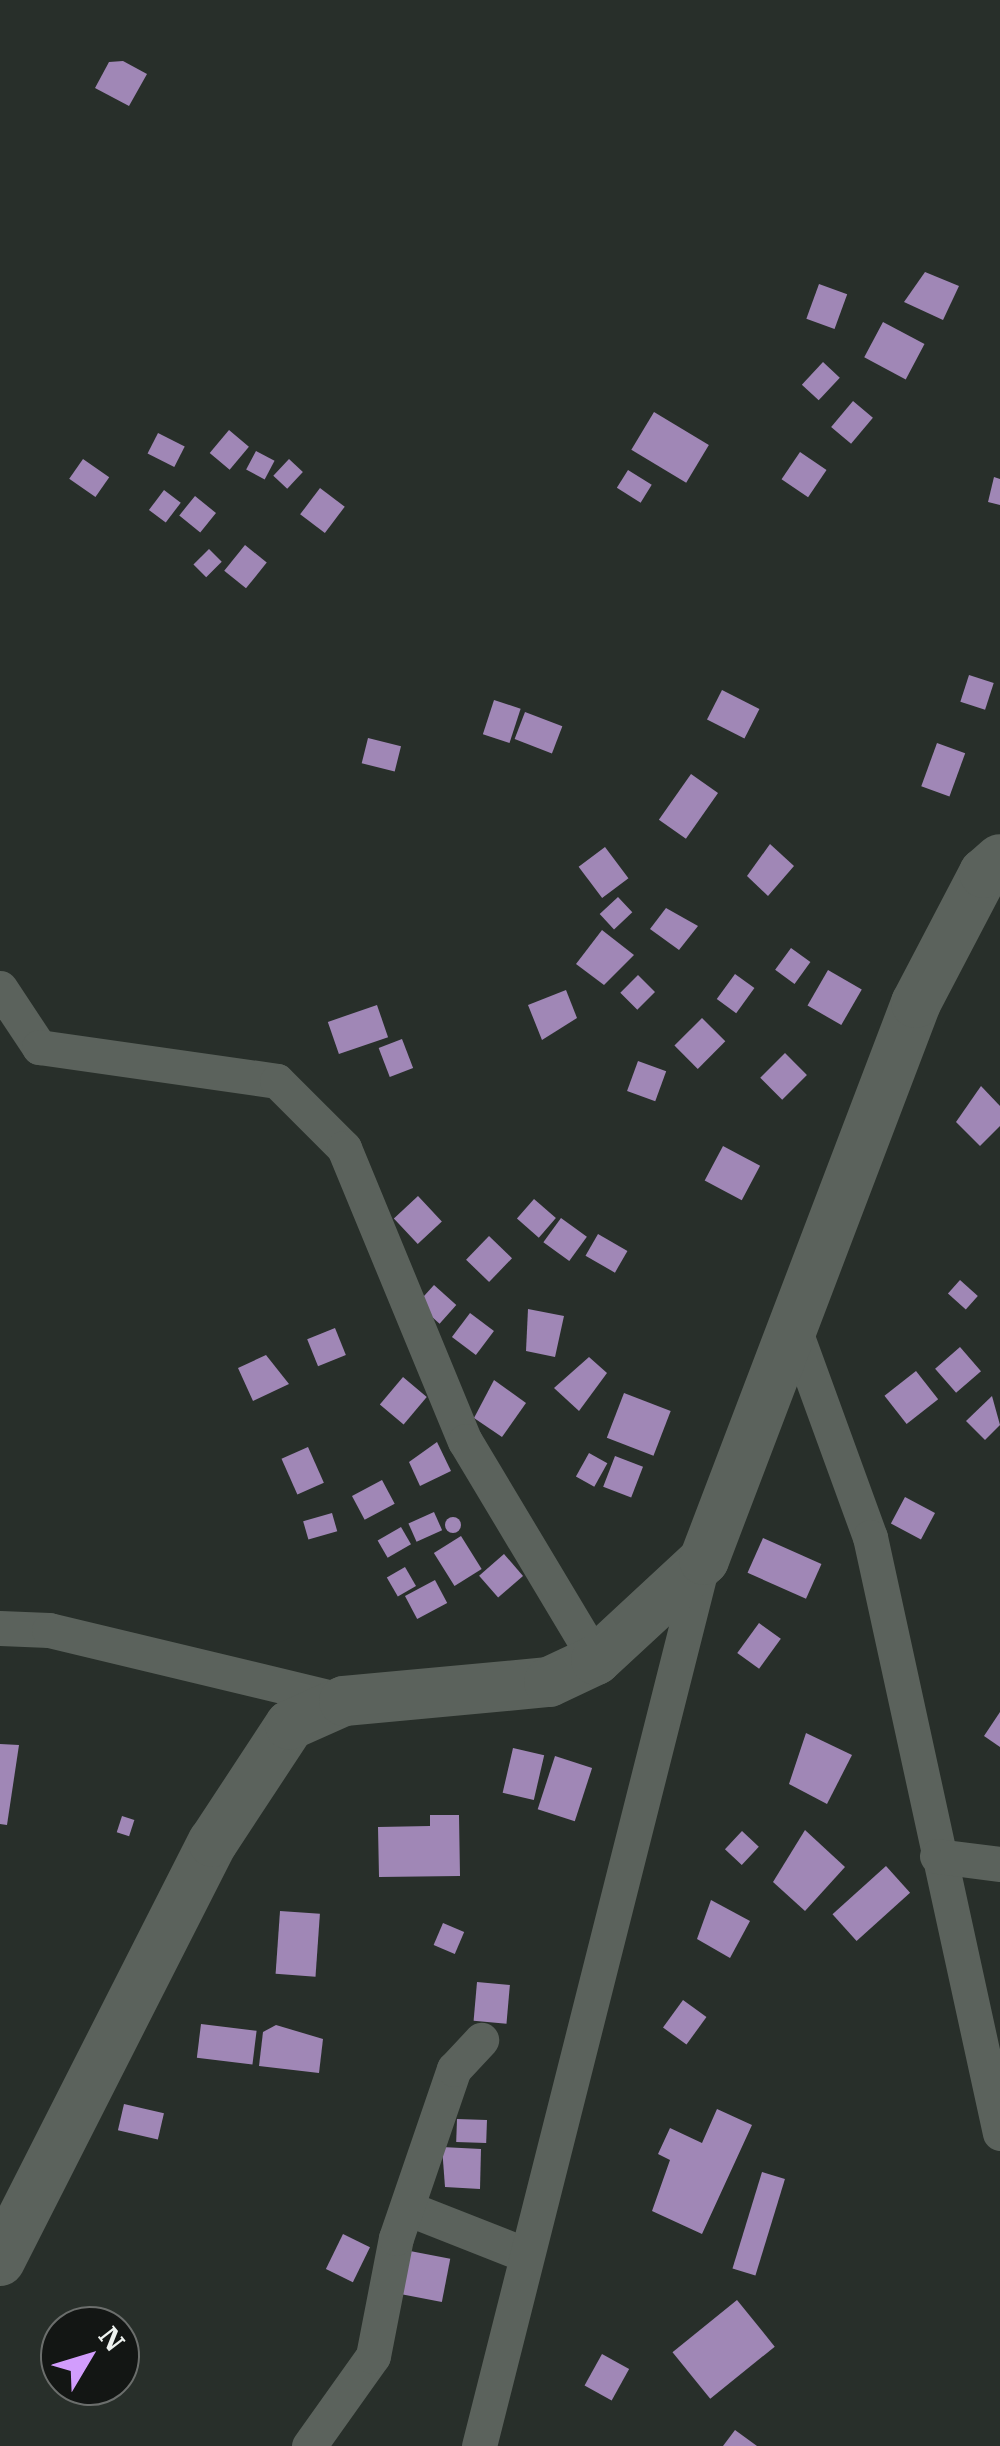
<!DOCTYPE html>
<html>
<head>
<meta charset="utf-8">
<style>
	body { margin:0 }
	#map { position:relative; width:1000px; height:2446px; overflow:hidden; background:#282f2a; font-family:"IBM Plex Serif",serif }
	div>[style] { position:absolute }
	.building>* { inset:0; background:#a087b6; transform-origin:0 0 }
	.round { border-radius:50% }
	.street>* { height:35px; margin:-17.5px; padding:0 17.5px; transform-origin:17.5px; border-radius:17.5px; background:#5b625c }
	.secondary>* { height:50px; margin:-25px; padding:0 25px; transform-origin:25px; border-radius:25px; background:#5b625c }
	span { translate:-50% -50%; white-space:nowrap; text-align:center; line-height:1.15; -webkit-text-stroke:10px #131614; paint-order:stroke }
	.north { position:absolute; left:40px; top:2306px; width:100px; height:100px; box-sizing:border-box; background:#131614; border:2px solid #6b6e6c; border-radius:50%; rotate:52deg; font-size:28px; font-weight:700; line-height:40px; text-align:center; color:#eef2ef }
	.north::after { content:''; display:block; margin:auto; width:35px; height:45px; background:#d29dfd; clip-path:polygon(50% 0,100% 100%,50% 72%,0 100%) }
</style>
</head>
<body>
<div id="map">
	<div class="building">
		<i style="clip-path:polygon(123px 61px,147px 74px,129px 106px,95px 88px,109px 62px)"></i>
		<i style="clip-path:polygon(925px 272px,959px 286px,943px 320px,904px 302px)"></i>
		<i style="left:819px;top:284px;width:30px;height:37px;rotate:20deg"></i>
		<i style="left:883px;top:322px;width:47px;height:40px;rotate:28deg"></i>
		<i style="left:823px;top:362px;width:23px;height:31px;rotate:43deg"></i>
		<i style="left:853px;top:401px;width:26px;height:34px;rotate:40deg"></i>
		<i style="left:654px;top:412px;width:64px;height:44px;rotate:31deg"></i>
		<i style="left:229px;top:430px;width:26px;height:30px;rotate:40deg"></i>
		<i style="left:158px;top:433px;width:30px;height:23px;rotate:27deg"></i>
		<i style="left:256px;top:451px;width:21px;height:21px;rotate:28deg"></i>
		<i style="left:800px;top:452px;width:32px;height:33px;rotate:34deg"></i>
		<i style="left:83px;top:459px;width:32px;height:24px;rotate:35deg"></i>
		<i style="left:289px;top:459px;width:19px;height:23px;rotate:43deg"></i>
		<i style="left:628px;top:470px;width:28px;height:21px;rotate:32deg"></i>
		<i style="clip-path:polygon(994px 477px,1000px 479px,1000px 505px,988px 502px)"></i>
		<i style="left:320px;top:488px;width:31px;height:33px;rotate:37deg"></i>
		<i style="left:164px;top:490px;width:21px;height:25px;rotate:37deg"></i>
		<i style="left:195px;top:496px;width:27px;height:25px;rotate:39deg"></i>
		<i style="left:245px;top:545px;width:28px;height:33px;rotate:39deg"></i>
		<i style="left:209px;top:549px;width:18px;height:22px;rotate:45deg"></i>
		<i style="left:969px;top:675px;width:26px;height:28px;rotate:18deg"></i>
		<i style="left:722px;top:690px;width:42px;height:33px;rotate:27deg"></i>
		<i style="left:494px;top:700px;width:28px;height:36px;rotate:18deg"></i>
		<i style="left:525px;top:712px;width:40px;height:29px;rotate:21deg"></i>
		<i style="left:368px;top:738px;width:34px;height:26px;rotate:14deg"></i>
		<i style="left:937px;top:743px;width:30px;height:46px;rotate:20deg"></i>
		<i style="left:691px;top:774px;width:33px;height:56px;rotate:35deg"></i>
		<i style="clip-path:polygon(770px 844px,794px 866px,768px 896px,747px 876px)"></i>
		<i style="left:605px;top:847px;width:39px;height:33px;rotate:53deg"></i>
		<i style="left:618px;top:897px;width:21px;height:25px;rotate:47deg"></i>
		<i style="clip-path:polygon(666px 908px,698px 926px,679px 950px,650px 929px)"></i>
		<i style="clip-path:polygon(602px 930px,634px 955px,604px 985px,576px 964px)"></i>
		<i style="left:791px;top:948px;width:24px;height:27px;rotate:36deg"></i>
		<i style="left:828px;top:970px;width:39px;height:41px;rotate:30deg"></i>
		<i style="left:735px;top:974px;width:24px;height:31px;rotate:36deg"></i>
		<i style="left:638px;top:975px;width:24px;height:25px;rotate:45deg"></i>
		<i style="clip-path:polygon(566px 990px,577px 1018px,542px 1040px,528px 1005px)"></i>
		<i style="left:377px;top:1005px;width:34px;height:52px;rotate:71deg"></i>
		<i style="left:702px;top:1018px;width:33px;height:39px;rotate:45deg"></i>
		<i style="left:402px;top:1039px;width:31px;height:25px;rotate:69deg"></i>
		<i style="left:785px;top:1053px;width:31px;height:35px;rotate:45deg"></i>
		<i style="left:638px;top:1061px;width:30px;height:32px;rotate:20deg"></i>
		<i style="clip-path:polygon(981px 1086px,1000px 1106px,1000px 1126px,980px 1146px,956px 1122px)"></i>
		<i style="left:723px;top:1146px;width:42px;height:39px;rotate:28deg"></i>
		<i style="left:418px;top:1196px;width:35px;height:33px;rotate:47deg"></i>
		<i style="left:534px;top:1199px;width:29px;height:26px;rotate:41deg"></i>
		<i style="left:561px;top:1218px;width:32px;height:30px;rotate:36deg"></i>
		<i style="left:598px;top:1234px;width:34px;height:25px;rotate:30deg"></i>
		<i style="left:489px;top:1236px;width:32px;height:33px;rotate:44deg"></i>
		<i style="left:960px;top:1280px;width:24px;height:18px;rotate:42deg"></i>
		<i style="left:434px;top:1285px;width:30px;height:25px;rotate:42deg"></i>
		<i style="clip-path:polygon(528px 1309px,564px 1316px,555px 1357px,526px 1351px)"></i>
		<i style="left:470px;top:1313px;width:30px;height:30px;rotate:37deg"></i>
		<i style="left:335px;top:1328px;width:29px;height:30px;rotate:68deg"></i>
		<i style="left:960px;top:1347px;width:32px;height:33px;rotate:49deg"></i>
		<i style="clip-path:polygon(266px 1355px,289px 1384px,253px 1401px,238px 1368px)"></i>
		<i style="clip-path:polygon(589px 1357px,607px 1373px,579px 1411px,554px 1388px)"></i>
		<i style="left:916px;top:1371px;width:36px;height:40px;rotate:52deg"></i>
		<i style="left:403px;top:1377px;width:31px;height:36px;rotate:40deg"></i>
		<i style="clip-path:polygon(494px 1380px,526px 1403px,502px 1437px,474px 1418px)"></i>
		<i style="left:624px;top:1393px;width:50px;height:48px;rotate:21deg"></i>
		<i style="clip-path:polygon(992px 1396px,1000px 1425px,985px 1440px,966px 1421px)"></i>
		<i style="clip-path:polygon(437px 1442px,451px 1471px,420px 1486px,409px 1462px)"></i>
		<i style="left:308px;top:1447px;width:39px;height:29px;rotate:66deg"></i>
		<i style="left:589px;top:1453px;width:21px;height:27px;rotate:29deg"></i>
		<i style="left:615px;top:1456px;width:30px;height:33px;rotate:21deg"></i>
		<i style="left:382px;top:1480px;width:27px;height:34px;rotate:62deg"></i>
		<i style="left:905px;top:1497px;width:34px;height:30px;rotate:28deg"></i>
		<i style="left:434px;top:1512px;width:20px;height:28px;rotate:66deg"></i>
		<i style="left:332px;top:1513px;width:19px;height:30px;rotate:74deg"></i>
		<i class="round" style="left:445px;top:1517px;width:16px;height:16px"></i>
		<i style="left:401px;top:1527px;width:20px;height:27px;rotate:60deg"></i>
		<i style="left:461px;top:1536px;width:39px;height:32px;rotate:58deg"></i>
		<i style="left:763px;top:1538px;width:64px;height:38px;rotate:24deg"></i>
		<i style="left:504px;top:1554px;width:29px;height:33px;rotate:49deg"></i>
		<i style="left:405px;top:1567px;width:22px;height:21px;rotate:60deg"></i>
		<i style="left:435px;top:1580px;width:26px;height:34px;rotate:62deg"></i>
		<i style="left:759px;top:1623px;width:27px;height:37px;rotate:36deg"></i>
		<i style="clip-path:polygon(1000px 1712px,1000px 1747px,984px 1736px)"></i>
		<i style="clip-path:polygon(806px 1733px,852px 1755px,827px 1804px,789px 1784px)"></i>
		<i style="clip-path:polygon(0 1744px,19px 1745px,7px 1825px,0 1824px)"></i>
		<i style="left:513px;top:1748px;width:32px;height:46px;rotate:13deg"></i>
		<i style="left:555px;top:1756px;width:39px;height:56px;rotate:18deg"></i>
		<i style="clip-path:polygon(430px 1815px,459px 1815px,460px 1876px,379px 1877px,378px 1827px,430px 1826px)"></i>
		<i style="left:122px;top:1816px;width:13px;height:17px;rotate:18deg"></i>
		<i style="clip-path:polygon(805px 1830px,845px 1867px,805px 1911px,773px 1882px)"></i>
		<i style="left:742px;top:1831px;width:23px;height:25px;rotate:43deg"></i>
		<i style="left:886px;top:1866px;width:36px;height:72px;rotate:48deg"></i>
		<i style="clip-path:polygon(711px 1900px,750px 1921px,730px 1958px,697px 1939px)"></i>
		<i style="left:280px;top:1911px;width:40px;height:63px;rotate:4deg"></i>
		<i style="left:443px;top:1923px;width:23px;height:24px;rotate:23deg"></i>
		<i style="left:477px;top:1982px;width:33px;height:39px;rotate:5deg"></i>
		<i style="left:683px;top:2000px;width:29px;height:34px;rotate:36deg"></i>
		<i style="left:201px;top:2024px;width:56px;height:34px;rotate:7deg"></i>
		<i style="clip-path:polygon(276px 2025px,323px 2039px,319px 2073px,259px 2066px,263px 2032px)"></i>
		<i style="left:124px;top:2104px;width:41px;height:27px;rotate:13deg"></i>
		<i style="clip-path:polygon(717px 2109px,752px 2125px,702px 2234px,652px 2211px,670px 2160px,658px 2154px,670px 2128px,702px 2143px)"></i>
		<i style="left:457px;top:2119px;width:30px;height:23px;rotate:2deg"></i>
		<i style="clip-path:polygon(442px 2147px,481px 2149px,480px 2189px,445px 2187px)"></i>
		<i style="left:762px;top:2172px;width:24px;height:101px;rotate:17deg"></i>
		<i style="left:343px;top:2234px;width:30px;height:39px;rotate:26deg"></i>
		<i style="left:410px;top:2251px;width:41px;height:44px;rotate:11deg"></i>
		<i style="left:737px;top:2300px;width:60px;height:83px;rotate:51deg"></i>
		<i style="left:602px;top:2354px;width:31px;height:36px;rotate:29deg"></i>
		<i style="clip-path:polygon(735px 2430px,757px 2446px,723px 2446px)"></i>
	</div>
	<div class="street">
		<i style="left:0;top:988px;width:71px;rotate:56.5deg"></i>
		<i style="left:39px;top:1047px;width:240px;rotate:8.1deg"></i>
		<i style="left:277px;top:1081px;width:95px;rotate:45deg"></i>
		<i style="left:344px;top:1148px;width:317px;rotate:67.6deg"></i>
		<i style="left:465px;top:1441px;width:255px;rotate:59.1deg"></i>
		<i style="left:792px;top:1323px;width:228px;rotate:70deg"></i>
		<i style="left:870px;top:1537px;width:610px;rotate:77.7deg"></i>
		<i style="left:0;top:1628px;width:49px;rotate:2.3deg"></i>
		<i style="left:49px;top:1630px;width:303px;rotate:13.5deg"></i>
		<i style="left:937px;top:1856px;width:64px;rotate:7.2deg"></i>
		<i style="left:412px;top:2210px;width:123px;rotate:21.5deg"></i>
		<i style="left:309px;top:2446px;width:110px;rotate:-54.6deg"></i>
		<i style="left:373px;top:2356px;width:120px;rotate:-79deg"></i>
		<i style="left:396px;top:2238px;width:179px;rotate:-71.1deg"></i>
		<i style="left:454px;top:2069px;width:40px;rotate:-47deg"></i>
		<i style="left:479px;top:2446px;width:913px;rotate:-75.8deg"></i>
	</div>
	<div class="secondary">
		<i style="left:0;top:2261px;width:470px;rotate:-63.1deg"></i>
		<i style="left:213px;top:1842px;width:140px;rotate:-56.7deg"></i>
		<i style="left:290px;top:1725px;width:59px;rotate:-24deg"></i>
		<i style="left:344px;top:1701px;width:206px;rotate:-5.3deg"></i>
		<i style="left:549px;top:1682px;width:52px;rotate:-25.1deg"></i>
		<i style="left:596px;top:1660px;width:147px;rotate:-42.8deg"></i>
		<i style="left:704px;top:1560px;width:596px;rotate:-69.16deg"></i>
		<i style="left:916px;top:1003px;width:147px;rotate:-62.4deg"></i>
		<i style="left:984px;top:873px;width:21px;rotate:-41deg"></i>
	</div>
	<div class="north">N</div>
</div>
</body>
</html>
